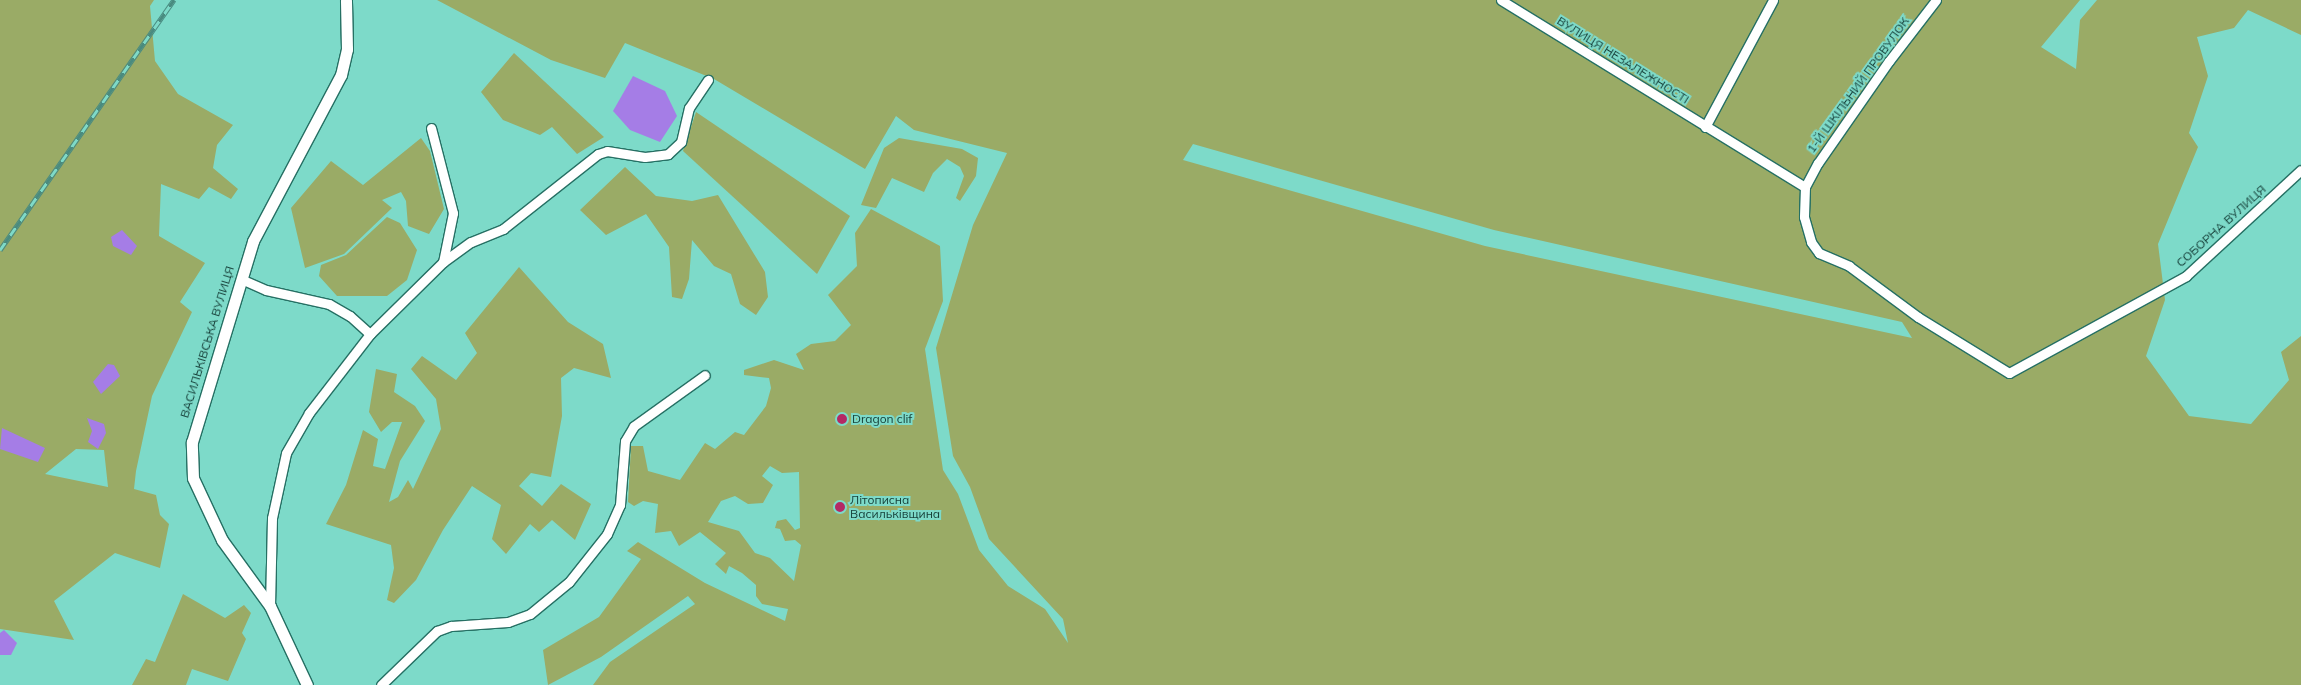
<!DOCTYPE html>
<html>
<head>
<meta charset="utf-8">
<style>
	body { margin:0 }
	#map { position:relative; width:2301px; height:685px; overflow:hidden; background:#7ddac9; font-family:Mulish,sans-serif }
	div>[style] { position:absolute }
	.green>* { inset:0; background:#9aab66 }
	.water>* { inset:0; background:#a57de6 }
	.roads { filter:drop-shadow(1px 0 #267064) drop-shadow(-1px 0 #267064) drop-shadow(0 1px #267064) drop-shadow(0 -1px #267064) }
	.minor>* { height:9px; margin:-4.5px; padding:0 4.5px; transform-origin:4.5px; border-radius:4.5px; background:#fff }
	.tertiary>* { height:11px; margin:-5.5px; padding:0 5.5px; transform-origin:5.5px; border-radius:5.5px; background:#fff }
	.rail>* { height:5px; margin-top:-2.5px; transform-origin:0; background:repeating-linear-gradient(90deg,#7ddac9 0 9px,#498b80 0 18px); box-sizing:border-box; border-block:1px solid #498b80 }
	.dots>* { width:14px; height:14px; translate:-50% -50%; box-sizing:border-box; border:2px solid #7ddac9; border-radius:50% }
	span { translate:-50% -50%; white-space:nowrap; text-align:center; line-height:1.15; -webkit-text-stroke:4px #7ddac9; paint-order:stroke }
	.street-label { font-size:12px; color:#143c36 }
	.poi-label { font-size:12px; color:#143c36 }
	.left { translate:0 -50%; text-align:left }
</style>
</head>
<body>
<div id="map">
	<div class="green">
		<i style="clip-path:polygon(evenodd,0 0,154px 0,150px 6px,155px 61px,178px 94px,233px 125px,217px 145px,213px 168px,238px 189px,231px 199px,209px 187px,199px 199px,161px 184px,159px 236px,205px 263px,180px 302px,192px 312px,152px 396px,136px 471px,134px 489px,156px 495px,160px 515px,169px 524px,160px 568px,115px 553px,54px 601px,74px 640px,0 629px,0 0,76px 449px,104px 450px,108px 487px,45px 474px,76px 449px)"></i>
		<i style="clip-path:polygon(evenodd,437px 0,2080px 0,2041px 47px,2076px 69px,2080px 20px,2097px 0,2301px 0,2301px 35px,2248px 10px,2234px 28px,2197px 37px,2208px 76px,2189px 133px,2198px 147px,2158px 244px,2165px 300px,2146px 356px,2189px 416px,2251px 424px,2289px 380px,2281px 352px,2301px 336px,2301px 685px,593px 685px,610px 662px,695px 604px,688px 596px,601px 657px,548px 685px,543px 650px,599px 617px,641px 559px,627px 551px,638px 542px,705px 583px,785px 621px,788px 609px,762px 604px,756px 596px,756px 585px,742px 573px,729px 566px,726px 574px,715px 564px,726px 553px,700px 532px,679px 546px,671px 531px,655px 533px,658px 504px,643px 501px,634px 506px,628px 502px,631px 446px,643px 446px,648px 471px,680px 480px,705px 443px,715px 449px,735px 432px,744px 435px,766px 406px,771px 388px,769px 378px,744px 375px,744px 370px,774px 360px,804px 370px,796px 354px,811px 344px,835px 341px,851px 325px,828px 295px,857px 266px,855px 233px,871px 209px,940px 246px,943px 301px,925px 349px,943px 470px,958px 494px,979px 550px,1008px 586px,1045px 609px,1068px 643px,1063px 619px,989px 539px,970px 487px,953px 456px,936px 348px,973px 225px,1007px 153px,914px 130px,896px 116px,865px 169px,714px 79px,625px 43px,605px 78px,551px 60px,437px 0,1193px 144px,1494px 230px,1902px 322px,1912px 338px,1485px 246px,1183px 160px,1193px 144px,437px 0,770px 466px,782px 473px,799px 472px,800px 528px,795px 530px,786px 519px,777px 521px,775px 528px,780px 529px,785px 541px,795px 540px,801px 545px,794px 581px,770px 558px,755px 553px,739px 531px,708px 522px,721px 501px,735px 496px,748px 504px,763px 503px,773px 485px,762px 476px,770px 466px)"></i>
		<i style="clip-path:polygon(514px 53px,604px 137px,577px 154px,552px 127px,540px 135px,503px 120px,481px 92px)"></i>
		<i style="clip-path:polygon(696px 112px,850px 216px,817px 274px,683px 151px)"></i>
		<i style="clip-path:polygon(421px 138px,430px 151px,444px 209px,429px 234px,408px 226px,406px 201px,401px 192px,382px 200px,392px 208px,344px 254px,305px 268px,291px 208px,331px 161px,363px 185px)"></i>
		<i style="clip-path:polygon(899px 138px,962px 149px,978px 158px,976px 176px,960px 201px,956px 198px,964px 176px,960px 167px,947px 159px,933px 173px,924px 192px,892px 178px,876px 208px,861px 205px,884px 148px)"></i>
		<i style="clip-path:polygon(625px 167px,656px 196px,692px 201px,718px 195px,765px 272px,768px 297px,756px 315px,740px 304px,731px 274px,714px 266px,692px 240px,689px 279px,682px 299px,672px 297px,669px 247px,646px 214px,606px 235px,580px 210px)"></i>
		<i style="clip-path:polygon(387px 217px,400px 223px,417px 250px,407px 280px,387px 296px,337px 296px,319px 276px,321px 265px,346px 255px)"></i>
		<i style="clip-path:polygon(519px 267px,568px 322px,603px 344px,611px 378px,574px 368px,561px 378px,562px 416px,551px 477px,531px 473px,519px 486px,542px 506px,561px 484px,591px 504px,575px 540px,552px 520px,539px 532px,530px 524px,506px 554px,492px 539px,501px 505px,472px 486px,443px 530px,416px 580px,394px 603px,387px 600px,394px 568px,391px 545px,326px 524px,346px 485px,363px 430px,378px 439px,373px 466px,385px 469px,402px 422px,392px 422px,381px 432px,369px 412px,376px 369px,397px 374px,394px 392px,415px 406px,425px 421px,400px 461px,389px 502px,398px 497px,408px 480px,413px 489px,441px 429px,436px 399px,411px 369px,422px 356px,456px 380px,477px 353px,465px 333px)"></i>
		<i style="clip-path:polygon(183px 594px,225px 618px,244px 605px,251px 613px,242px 633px,246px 639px,228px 681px,192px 669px,186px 685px,132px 685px,146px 659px,155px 662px)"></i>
	</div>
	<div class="water">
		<i style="clip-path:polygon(633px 76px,665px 91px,677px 116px,660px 142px,630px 130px,613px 111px)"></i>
		<i style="clip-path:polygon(122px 230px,137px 246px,131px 255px,113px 246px,111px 237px)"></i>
		<i style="clip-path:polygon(108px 364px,114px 365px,120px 376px,101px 394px,93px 382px)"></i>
		<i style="clip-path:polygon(87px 418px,104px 424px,106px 433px,98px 449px,88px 442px,92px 431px)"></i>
		<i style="clip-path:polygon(2px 428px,45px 448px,38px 462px,0 449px)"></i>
		<i style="clip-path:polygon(4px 630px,17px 643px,11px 655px,0 655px,0 633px)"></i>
	</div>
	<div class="roads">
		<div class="minor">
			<i style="left:1501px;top:0;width:357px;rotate:31.6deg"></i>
			<i style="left:1805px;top:187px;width:30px;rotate:92deg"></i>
			<i style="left:1804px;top:217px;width:26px;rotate:74deg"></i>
			<i style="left:1811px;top:242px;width:14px;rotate:54deg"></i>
			<i style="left:1819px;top:253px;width:33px;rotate:23deg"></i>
			<i style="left:1849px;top:266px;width:86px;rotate:36.5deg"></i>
			<i style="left:1918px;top:317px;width:107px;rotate:31.6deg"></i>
			<i style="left:2009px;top:373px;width:202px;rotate:-28.7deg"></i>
			<i style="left:2186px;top:276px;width:156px;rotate:-42.7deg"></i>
			<i style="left:1705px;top:127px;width:144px;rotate:-61.8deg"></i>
			<i style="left:431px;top:128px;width:88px;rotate:75.5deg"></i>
			<i style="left:453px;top:213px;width:50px;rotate:101.5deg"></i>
			<i style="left:1805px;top:187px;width:27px;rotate:-62deg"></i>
			<i style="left:1818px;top:163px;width:124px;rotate:-55.2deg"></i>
			<i style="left:1889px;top:61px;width:77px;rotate:-52.4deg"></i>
			<i style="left:241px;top:279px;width:27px;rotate:24deg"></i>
			<i style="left:266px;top:290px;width:65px;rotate:12.5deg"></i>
			<i style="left:329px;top:304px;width:24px;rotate:30deg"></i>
			<i style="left:350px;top:316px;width:27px;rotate:42deg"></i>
			<i style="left:270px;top:606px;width:88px;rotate:-88.7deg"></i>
			<i style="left:272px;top:518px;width:66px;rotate:-77.8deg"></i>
			<i style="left:286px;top:453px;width:46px;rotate:-60.1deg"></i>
			<i style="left:309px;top:413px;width:100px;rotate:-52.3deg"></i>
			<i style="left:370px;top:334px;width:103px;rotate:-44.6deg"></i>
			<i style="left:443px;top:262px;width:34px;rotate:-36deg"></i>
			<i style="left:471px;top:242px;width:35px;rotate:-22deg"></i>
			<i style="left:503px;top:229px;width:121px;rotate:-38.3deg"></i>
			<i style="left:598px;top:154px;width:9px;rotate:-18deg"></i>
			<i style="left:607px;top:151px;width:38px;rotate:9deg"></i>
			<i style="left:645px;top:157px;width:23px;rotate:-7deg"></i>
			<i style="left:668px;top:154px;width:18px;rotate:-43deg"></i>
			<i style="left:681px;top:142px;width:35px;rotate:-77deg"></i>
			<i style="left:689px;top:108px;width:34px;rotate:-56deg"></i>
			<i style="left:381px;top:685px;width:78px;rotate:-44deg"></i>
			<i style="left:437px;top:631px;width:15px;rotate:-20deg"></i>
			<i style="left:451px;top:626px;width:57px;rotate:-4deg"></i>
			<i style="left:508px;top:622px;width:23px;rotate:-20deg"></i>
			<i style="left:530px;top:614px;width:50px;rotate:-39.4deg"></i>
			<i style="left:569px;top:582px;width:61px;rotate:-51.6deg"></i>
			<i style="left:607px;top:534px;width:32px;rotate:-66deg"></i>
			<i style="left:620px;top:505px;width:64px;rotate:-85.5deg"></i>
			<i style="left:625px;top:441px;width:17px;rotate:-59deg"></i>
			<i style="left:634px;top:426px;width:87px;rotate:-35.7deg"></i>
		</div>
		<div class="tertiary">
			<i style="left:307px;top:685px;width:87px;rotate:-115.1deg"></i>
			<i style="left:270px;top:606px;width:82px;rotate:-126deg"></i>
			<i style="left:222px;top:540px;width:68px;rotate:-115.1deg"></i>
			<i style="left:193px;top:478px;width:36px;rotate:-92deg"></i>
			<i style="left:192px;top:442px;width:210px;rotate:-73.1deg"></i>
			<i style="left:253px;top:241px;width:188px;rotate:-62.1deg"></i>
			<i style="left:341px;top:75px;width:27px;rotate:-77deg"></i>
			<i style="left:347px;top:49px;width:49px;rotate:-91.2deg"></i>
		</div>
	</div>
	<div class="rail">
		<i style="left:0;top:250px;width:305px;rotate:-55.2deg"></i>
	</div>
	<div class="dots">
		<i style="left:842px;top:419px;background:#b42964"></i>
		<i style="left:840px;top:507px;background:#b42964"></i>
	</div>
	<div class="street-label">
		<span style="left:1623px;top:60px;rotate:32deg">ВУЛИЦЯ НЕЗАЛЕЖНОСТІ</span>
		<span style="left:1858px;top:85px;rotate:-54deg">1-Й ШКІЛЬНИЙ ПРОВУЛОК</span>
		<span style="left:2221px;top:226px;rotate:-42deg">СОБОРНА ВУЛИЦЯ</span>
		<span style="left:207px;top:342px;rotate:-73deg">ВАСИЛЬКІВСЬКА ВУЛИЦЯ</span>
	</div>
	<div class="poi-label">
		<span class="left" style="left:852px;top:419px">Dragon clif</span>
		<span class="left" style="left:850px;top:507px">Літописна<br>Васильківщина</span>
	</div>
</div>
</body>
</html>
